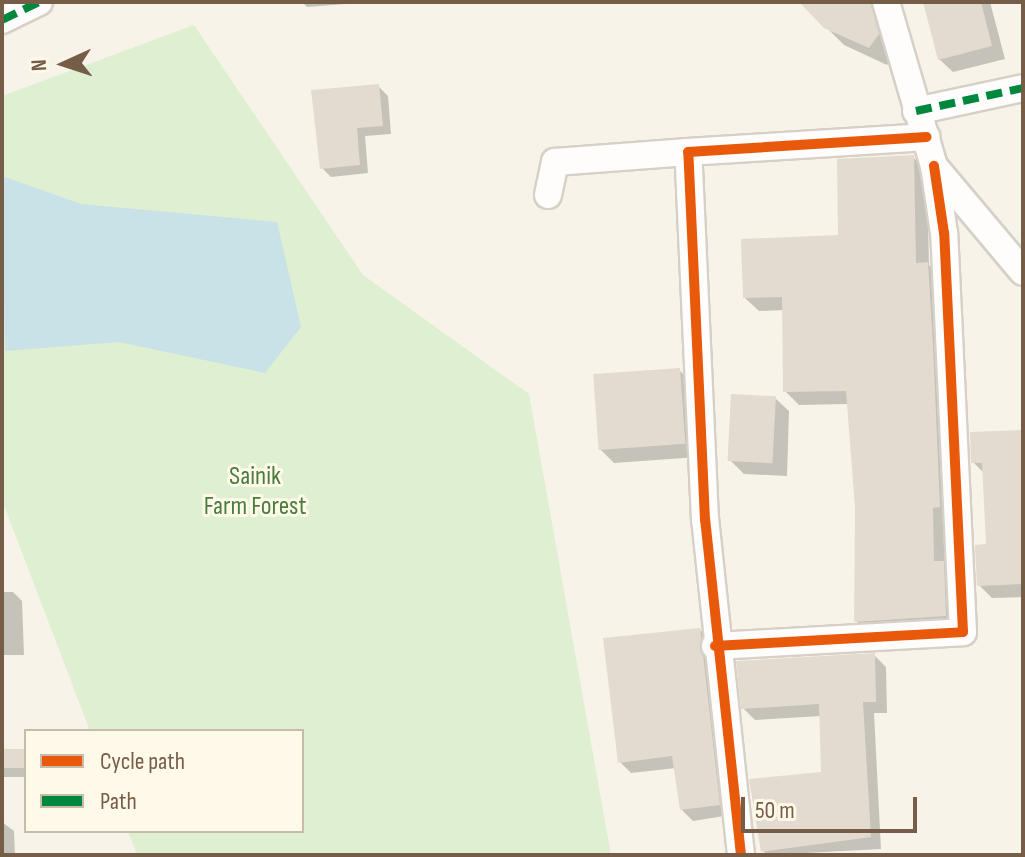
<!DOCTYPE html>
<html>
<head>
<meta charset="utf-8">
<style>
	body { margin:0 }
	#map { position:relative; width:1025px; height:857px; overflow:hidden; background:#f7f3e8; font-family:"Sofia Sans Condensed",sans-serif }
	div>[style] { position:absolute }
	.green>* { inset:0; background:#dfefd1 }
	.water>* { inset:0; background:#c9e2e8 }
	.shadow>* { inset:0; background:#0003; transform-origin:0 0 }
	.building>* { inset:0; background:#e3dbd0; transform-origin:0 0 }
	.roads { filter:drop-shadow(2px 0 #d6d0c7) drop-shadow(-2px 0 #d6d0c7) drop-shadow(0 2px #d6d0c7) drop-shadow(0 -2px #d6d0c7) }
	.minor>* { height:26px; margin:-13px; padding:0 13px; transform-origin:13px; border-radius:13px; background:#fefdfc }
	.quiet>* { height:8px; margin-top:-4px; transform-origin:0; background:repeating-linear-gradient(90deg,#00873e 0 16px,transparent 0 24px) }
	.cycleway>* { height:10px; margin:-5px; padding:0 5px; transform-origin:5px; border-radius:5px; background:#e8590c }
	span { translate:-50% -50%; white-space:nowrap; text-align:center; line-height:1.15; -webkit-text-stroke:6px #fff9e9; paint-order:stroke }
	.park-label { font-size:26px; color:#4a7d3e }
	.frame { position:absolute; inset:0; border:4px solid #765d47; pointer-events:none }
	.legend { position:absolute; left:24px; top:729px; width:280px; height:104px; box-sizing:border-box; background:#fff9e9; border:2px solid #c8bba8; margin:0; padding:10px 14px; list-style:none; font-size:24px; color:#765d47 }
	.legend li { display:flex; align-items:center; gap:16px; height:40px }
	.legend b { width:40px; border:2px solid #c8bba8 }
	.north { position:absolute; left:24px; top:24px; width:80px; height:80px; -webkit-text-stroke:6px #fff9e9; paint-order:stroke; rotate:267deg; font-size:22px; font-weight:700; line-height:32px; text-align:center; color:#765d47 }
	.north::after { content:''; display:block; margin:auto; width:28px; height:36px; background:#765d47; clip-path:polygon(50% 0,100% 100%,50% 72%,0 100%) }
	.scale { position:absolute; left:741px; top:797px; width:176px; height:36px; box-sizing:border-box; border:4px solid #765d47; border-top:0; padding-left:10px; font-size:24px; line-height:28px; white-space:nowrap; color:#765d47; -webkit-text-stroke:6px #fff9e9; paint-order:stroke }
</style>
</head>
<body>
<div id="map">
	<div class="green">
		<i style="clip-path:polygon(194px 25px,363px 275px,529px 394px,611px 855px,137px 855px,128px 831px,302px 831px,302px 731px,90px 731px,2px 500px,2px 96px)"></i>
	</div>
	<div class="water">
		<i style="clip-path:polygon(2px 176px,81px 204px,277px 222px,301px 327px,265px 373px,119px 342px,5px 351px)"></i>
	</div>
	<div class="shadow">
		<i style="clip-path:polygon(302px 2px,345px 2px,346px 4px,307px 7px)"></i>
		<i style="clip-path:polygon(801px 2px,893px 2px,896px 53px,887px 65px,844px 45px)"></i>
		<i style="clip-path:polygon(925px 2px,990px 2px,1005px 59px,953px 72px,939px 59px)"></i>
		<i style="clip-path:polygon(379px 87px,388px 96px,391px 134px,365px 136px,368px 173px,331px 177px,322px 168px)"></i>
		<i style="clip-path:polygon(913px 157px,927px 171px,929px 265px,941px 278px,947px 567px,956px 576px,959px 629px,870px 635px,856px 621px,857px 508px,849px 404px,799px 405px,785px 391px,784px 310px,759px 311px,745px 298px,840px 237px)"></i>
		<i style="clip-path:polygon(680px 371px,693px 384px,698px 457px,614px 463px,600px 449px)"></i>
		<i style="clip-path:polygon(775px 398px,789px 411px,787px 476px,744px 474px,730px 460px)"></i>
		<i style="clip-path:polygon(1023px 432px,1023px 597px,992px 598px,979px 585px,988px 546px,985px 474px,973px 462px)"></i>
		<i style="clip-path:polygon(2px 592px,13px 592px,22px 601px,24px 655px,2px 655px)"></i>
		<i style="clip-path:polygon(700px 630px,711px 641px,730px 815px,693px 821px,682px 810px,676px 768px,631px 773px,620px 762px)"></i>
		<i style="clip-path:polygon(874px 655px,886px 667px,887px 713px,874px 713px,881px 849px,767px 855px,763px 851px,823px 774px,821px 716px,755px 720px,743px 708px)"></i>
		<i style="left:26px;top:751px;width:26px;height:24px;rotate:90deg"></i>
		<i style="clip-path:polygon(2px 822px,14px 831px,15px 855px,2px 855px)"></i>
	</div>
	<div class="building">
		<i style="clip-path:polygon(799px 2px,870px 2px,879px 34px,869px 48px,824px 28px)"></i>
		<i style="clip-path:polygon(923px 2px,981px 2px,992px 46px,938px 60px)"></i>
		<i style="clip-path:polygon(379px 84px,383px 126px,357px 128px,360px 165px,320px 169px,311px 90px)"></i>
		<i style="clip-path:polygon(914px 155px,916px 263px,928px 262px,933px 345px,940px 507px,933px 508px,934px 561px,944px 561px,946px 616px,854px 622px,855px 508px,846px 391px,783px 392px,782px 297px,743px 298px,741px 239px,838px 235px,837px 159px)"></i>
		<i style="left:680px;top:368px;width:76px;height:87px;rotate:86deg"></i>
		<i style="left:731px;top:394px;width:45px;height:67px;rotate:3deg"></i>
		<i style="clip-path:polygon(1023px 430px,1023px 584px,977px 586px,975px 545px,986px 544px,982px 463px,971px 463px,970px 432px)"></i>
		<i style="clip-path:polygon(700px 628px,720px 805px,680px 810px,672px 756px,618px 763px,603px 638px)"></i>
		<i style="clip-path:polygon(875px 653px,876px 702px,863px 702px,871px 837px,761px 852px,749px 779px,821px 772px,819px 704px,741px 709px,736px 661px)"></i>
		<i style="left:26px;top:749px;width:19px;height:24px;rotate:90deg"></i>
	</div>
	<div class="roads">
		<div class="minor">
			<i style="left:886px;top:2px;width:171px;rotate:73.7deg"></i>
			<i style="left:934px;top:166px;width:138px;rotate:50deg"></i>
			<i style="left:2px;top:20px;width:41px;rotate:-25.9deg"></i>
			<i style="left:916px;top:111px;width:109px;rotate:-12.1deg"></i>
			<i style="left:548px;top:195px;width:34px;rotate:-78deg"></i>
			<i style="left:555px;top:162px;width:133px;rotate:-4.3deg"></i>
			<i style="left:715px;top:646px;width:248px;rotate:-3.2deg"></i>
			<i style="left:963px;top:632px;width:399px;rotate:-92.7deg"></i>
			<i style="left:944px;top:233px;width:68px;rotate:-98.5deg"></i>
			<i style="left:741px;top:855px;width:337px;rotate:-96.1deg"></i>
			<i style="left:705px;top:520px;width:368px;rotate:-92.6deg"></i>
			<i style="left:688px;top:152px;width:239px;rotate:-3.6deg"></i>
		</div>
	</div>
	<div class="quiet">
		<i style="left:2px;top:20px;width:41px;rotate:-25.9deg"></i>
		<i style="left:916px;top:111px;width:109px;rotate:-12.1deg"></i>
	</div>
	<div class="cycleway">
		<i style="left:715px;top:646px;width:248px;rotate:-3.2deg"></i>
		<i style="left:963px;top:632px;width:399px;rotate:-92.7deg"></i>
		<i style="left:944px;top:233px;width:68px;rotate:-98.5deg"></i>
		<i style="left:741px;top:855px;width:337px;rotate:-96.1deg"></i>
		<i style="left:705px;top:520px;width:368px;rotate:-92.6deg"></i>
		<i style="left:688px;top:152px;width:239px;rotate:-3.6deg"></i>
	</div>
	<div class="park-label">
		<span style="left:255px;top:492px">Sainik<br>Farm Forest</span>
	</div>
	<div class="frame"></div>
	<ul class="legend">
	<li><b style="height:10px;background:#e8590c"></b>Cycle path</li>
	<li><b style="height:10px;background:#00873e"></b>Path</li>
	</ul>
	<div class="north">N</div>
	<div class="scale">50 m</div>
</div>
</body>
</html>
